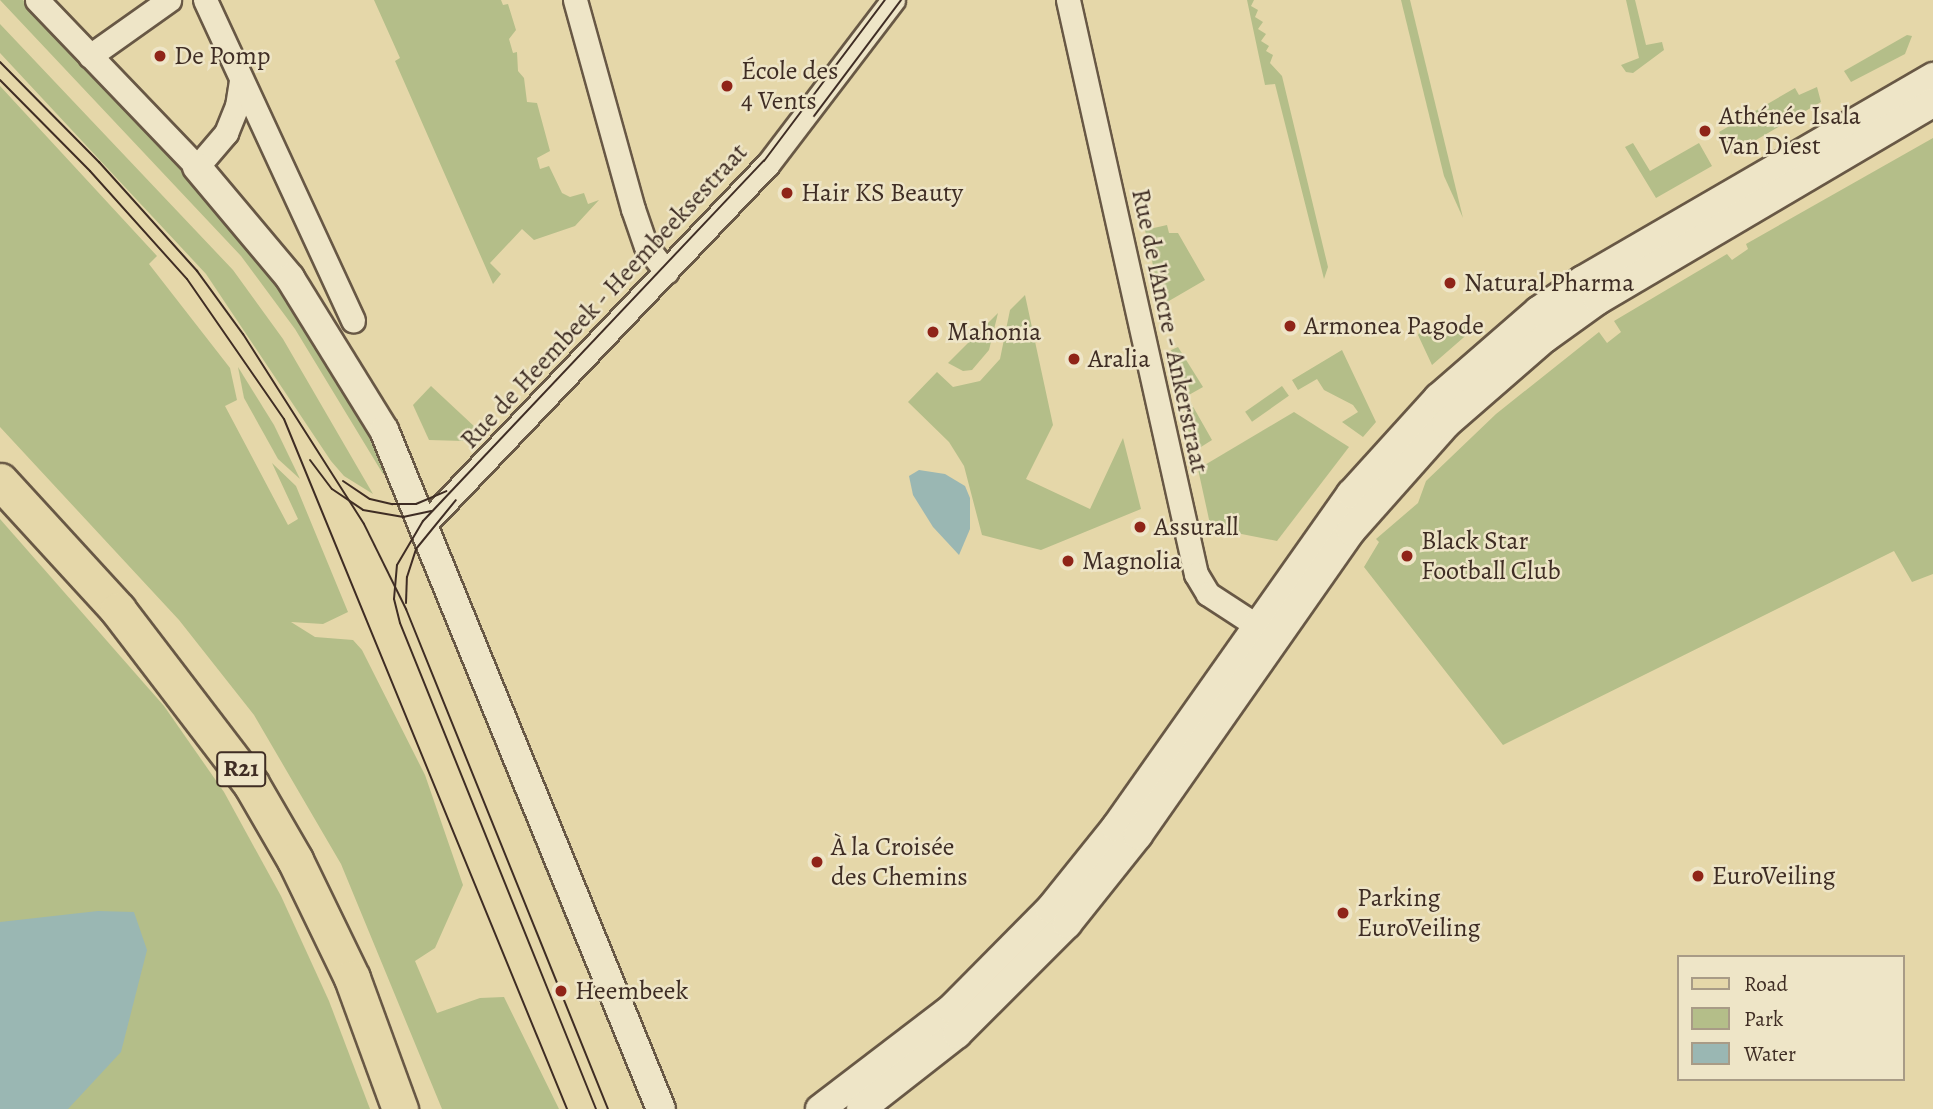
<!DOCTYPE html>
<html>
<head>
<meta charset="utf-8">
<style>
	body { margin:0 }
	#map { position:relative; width:1933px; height:1109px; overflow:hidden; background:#e5d7a9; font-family:Alegreya,serif }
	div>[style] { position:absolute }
	.green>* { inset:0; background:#b4be89; transform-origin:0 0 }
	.water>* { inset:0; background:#9ab7b3 }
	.roads { filter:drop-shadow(2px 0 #685845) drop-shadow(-2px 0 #685845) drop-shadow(0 2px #685845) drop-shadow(0 -2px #685845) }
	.minor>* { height:23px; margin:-11.5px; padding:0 11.5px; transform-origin:11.5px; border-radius:11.5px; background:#eee5c7 }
	.tertiary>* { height:28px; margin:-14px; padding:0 14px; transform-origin:14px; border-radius:14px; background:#eee5c7 }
	.primary>* { height:35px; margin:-17.5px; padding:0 17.5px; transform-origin:17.5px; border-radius:17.5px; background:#e5d7a9 }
	.tram>* { height:2px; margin:-1px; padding:0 1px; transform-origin:1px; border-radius:1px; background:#3f2d24 }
	.dots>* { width:19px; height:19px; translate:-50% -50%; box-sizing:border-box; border:4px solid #eee5c7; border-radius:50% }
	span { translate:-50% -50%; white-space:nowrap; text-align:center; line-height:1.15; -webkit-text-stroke:5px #eee5c7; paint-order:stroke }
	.shield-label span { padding:2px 5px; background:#eee5c7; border:2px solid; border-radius:5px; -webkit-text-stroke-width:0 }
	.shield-label { font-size:24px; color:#3f2d24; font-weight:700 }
	.poi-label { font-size:26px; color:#3f2d24 }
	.left { translate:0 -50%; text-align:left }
	.street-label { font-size:26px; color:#3f2d24 }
	.legend { position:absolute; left:1677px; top:955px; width:228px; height:126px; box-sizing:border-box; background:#eee5c7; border:2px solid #a89b86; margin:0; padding:9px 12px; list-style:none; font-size:21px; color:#3f2d24 }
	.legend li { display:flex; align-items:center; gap:14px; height:35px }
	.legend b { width:35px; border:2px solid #a89b86 }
</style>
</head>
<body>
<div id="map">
	<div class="green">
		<i style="clip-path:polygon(0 0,23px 0,189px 175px,278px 282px,390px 471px,383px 474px,295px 329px,241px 256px)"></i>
		<i style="clip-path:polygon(374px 0,501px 0,503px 5px,508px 4px,516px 30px,509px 39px,513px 53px,517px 52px,518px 71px,524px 78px,527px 102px,537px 103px,550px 151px,537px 158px,540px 169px,549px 166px,562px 193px,570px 197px,584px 193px,588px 204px,599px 200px,575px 226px,534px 240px,522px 229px,490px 263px,501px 274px,493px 284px,395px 61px,400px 58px)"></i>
		<i style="clip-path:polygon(1247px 0,1254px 0,1251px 6px,1258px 10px,1255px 17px,1263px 22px,1258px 29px,1266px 34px,1261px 41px,1269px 46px,1266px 51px,1273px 55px,1270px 63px,1282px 76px,1328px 267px,1324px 279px,1275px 84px,1265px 85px)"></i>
		<i style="clip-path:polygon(1401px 0,1410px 0,1463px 218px,1444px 176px)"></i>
		<i style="clip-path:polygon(1626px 0,1635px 0,1646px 45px,1662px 42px,1664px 50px,1633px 73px,1626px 72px,1621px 65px,1639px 58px)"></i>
		<i style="clip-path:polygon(0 24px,233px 270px,283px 339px,373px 494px,344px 476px,331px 461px,206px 274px,0 53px)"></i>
		<i style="clip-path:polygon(1907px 35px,1912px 36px,1905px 54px,1851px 82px,1844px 71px)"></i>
		<i style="clip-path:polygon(0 86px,157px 256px,149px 264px,230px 368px,237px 400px,225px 406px,288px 525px,298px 519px,272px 463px,296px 486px,348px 612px,323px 624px,291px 622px,315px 637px,353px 640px,362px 650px,425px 775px,463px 885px,435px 948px,415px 961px,437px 1013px,480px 998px,504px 997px,559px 1109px,442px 1109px,341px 864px,254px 715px,179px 620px,0 427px)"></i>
		<i style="clip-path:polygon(1817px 87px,1821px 102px,1732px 154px,1719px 132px,1795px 88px,1799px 95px)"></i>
		<i style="clip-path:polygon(1933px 138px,1933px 574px,1912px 582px,1894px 551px,1503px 745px,1364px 567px,1379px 542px,1376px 539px,1418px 503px,1426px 481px,1496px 414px,1599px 332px,1607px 343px,1621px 332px,1614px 321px,1727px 254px,1732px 260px,1748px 249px,1746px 244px)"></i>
		<i style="clip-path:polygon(1633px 143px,1650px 171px,1699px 143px,1712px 166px,1656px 198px,1625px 147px)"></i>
		<i style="clip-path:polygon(1167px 225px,1169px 233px,1178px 233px,1205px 280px,1162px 305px,1145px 230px)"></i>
		<i style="clip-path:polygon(1025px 295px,1053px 425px,1026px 479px,1090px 509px,1123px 438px,1141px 509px,1041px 550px,982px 535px,964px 466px,949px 442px,908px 402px,937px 372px,953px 387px,980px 381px,1000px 359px,1010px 310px)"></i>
		<i style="clip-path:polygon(998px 313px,989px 350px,972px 370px,963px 371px,948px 363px)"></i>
		<i style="clip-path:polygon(1426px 320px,1432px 329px,1442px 323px,1448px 332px,1466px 322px,1471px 331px,1432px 365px,1418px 335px)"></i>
		<i style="clip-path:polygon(1178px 347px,1203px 387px,1187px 396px,1212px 440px,1193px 452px,1171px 350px)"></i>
		<i style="clip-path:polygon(1342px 350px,1376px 422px,1363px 437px,1342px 422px,1358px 412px,1353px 405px,1324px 390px,1317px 379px,1298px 390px,1292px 380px)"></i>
		<i style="clip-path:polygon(238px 367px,274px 425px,300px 479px,278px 459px,244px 398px)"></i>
		<i style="clip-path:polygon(431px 386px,476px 428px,464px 441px,429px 440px,413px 405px)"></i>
		<i style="left:1282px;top:386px;width:12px;height:45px;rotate:55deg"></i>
		<i style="clip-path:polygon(1294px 412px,1349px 447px,1277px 541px,1216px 529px,1210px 524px,1198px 469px)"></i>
		<i style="clip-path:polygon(0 519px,164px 706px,224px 792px,281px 896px,329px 1001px,370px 1109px,0 1109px)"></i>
		<i style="clip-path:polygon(439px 591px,572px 921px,567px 923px,433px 593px)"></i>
		<i style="left:584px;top:949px;width:172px;height:5px;rotate:68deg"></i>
	</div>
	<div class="water">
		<i style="clip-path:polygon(919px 470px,945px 474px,965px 486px,970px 498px,970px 529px,959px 555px,933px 527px,913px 495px,909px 476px)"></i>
		<i style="clip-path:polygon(98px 911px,134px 912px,147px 950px,121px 1052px,68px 1109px,0 1109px,0 922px)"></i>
	</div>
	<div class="roads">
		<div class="minor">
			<i style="left:37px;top:0;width:231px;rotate:46.2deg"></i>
			<i style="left:197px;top:167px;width:45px;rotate:-49.5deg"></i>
			<i style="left:226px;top:133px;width:29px;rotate:-68deg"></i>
			<i style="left:237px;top:106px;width:26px;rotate:-81deg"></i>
			<i style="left:205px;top:0;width:353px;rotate:65.2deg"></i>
			<i style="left:575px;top:0;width:217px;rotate:74.5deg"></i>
			<i style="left:633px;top:209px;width:39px;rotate:71deg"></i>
			<i style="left:646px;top:246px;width:33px;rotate:52deg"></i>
			<i style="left:1068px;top:0;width:588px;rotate:77.43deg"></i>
			<i style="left:1196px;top:574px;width:23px;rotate:59deg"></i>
			<i style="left:1208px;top:594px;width:75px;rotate:33.1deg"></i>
			<i style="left:90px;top:56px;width:97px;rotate:-35.3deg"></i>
			<i style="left:425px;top:524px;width:497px;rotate:-46.4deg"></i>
			<i style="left:768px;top:164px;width:206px;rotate:-52.7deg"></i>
		</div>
		<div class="tertiary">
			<i style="left:197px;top:167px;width:145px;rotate:50deg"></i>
			<i style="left:290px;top:278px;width:179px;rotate:58.3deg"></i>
			<i style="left:384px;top:430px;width:733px;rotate:67.81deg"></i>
			<i style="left:820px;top:1109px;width:165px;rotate:-37.4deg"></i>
			<i style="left:951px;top:1009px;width:141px;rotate:-45.3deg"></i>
			<i style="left:1050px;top:909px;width:105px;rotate:-51.2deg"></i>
			<i style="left:1116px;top:827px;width:408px;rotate:-54.8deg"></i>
			<i style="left:1351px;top:494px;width:130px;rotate:-47.8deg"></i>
			<i style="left:1438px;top:398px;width:133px;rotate:-41deg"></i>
			<i style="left:1538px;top:311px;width:55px;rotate:-34.6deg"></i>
			<i style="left:1583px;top:280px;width:405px;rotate:-30.1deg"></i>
			<i style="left:861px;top:1109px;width:122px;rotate:-38deg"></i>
			<i style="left:957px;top:1034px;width:156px;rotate:-45deg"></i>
			<i style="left:1067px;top:924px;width:114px;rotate:-51.4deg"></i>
			<i style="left:1138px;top:835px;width:371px;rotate:-55deg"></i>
			<i style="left:1351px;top:531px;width:143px;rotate:-48.4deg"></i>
			<i style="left:1446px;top:424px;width:131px;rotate:-41deg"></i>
			<i style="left:1545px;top:338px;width:65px;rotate:-35.6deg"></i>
			<i style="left:1598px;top:300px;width:389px;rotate:-30.5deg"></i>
		</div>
		<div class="primary">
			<i style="left:0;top:481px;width:175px;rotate:47.5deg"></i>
			<i style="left:118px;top:610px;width:219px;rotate:52.6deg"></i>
			<i style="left:251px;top:784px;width:88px;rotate:59.9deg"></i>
			<i style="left:295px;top:860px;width:131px;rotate:64.2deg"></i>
			<i style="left:352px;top:978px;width:140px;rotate:69.9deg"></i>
		</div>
	</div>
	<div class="tram">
		<i style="left:0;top:62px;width:141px;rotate:45.3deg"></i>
		<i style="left:99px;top:162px;width:147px;rotate:48deg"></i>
		<i style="left:197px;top:271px;width:78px;rotate:53.9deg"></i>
		<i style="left:243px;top:334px;width:225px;rotate:57.5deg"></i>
		<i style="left:364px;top:524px;width:95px;rotate:63.7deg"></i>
		<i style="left:406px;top:609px;width:539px;rotate:68deg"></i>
		<i style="left:0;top:80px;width:128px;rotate:45.3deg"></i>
		<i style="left:90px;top:171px;width:145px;rotate:48.1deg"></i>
		<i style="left:187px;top:279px;width:170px;rotate:55.3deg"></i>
		<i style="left:284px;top:419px;width:746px;rotate:67.7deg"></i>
		<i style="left:814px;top:116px;width:145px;rotate:-53.1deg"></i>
		<i style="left:310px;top:460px;width:36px;rotate:53deg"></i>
		<i style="left:332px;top:489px;width:37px;rotate:34deg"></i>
		<i style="left:363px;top:510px;width:41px;rotate:9.9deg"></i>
		<i style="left:403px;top:517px;width:29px;rotate:-12deg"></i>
		<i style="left:343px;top:481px;width:32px;rotate:34deg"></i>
		<i style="left:370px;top:499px;width:23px;rotate:13deg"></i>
		<i style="left:392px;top:504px;width:24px"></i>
		<i style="left:416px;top:504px;width:33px;rotate:-23deg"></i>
		<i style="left:406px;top:603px;width:26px;rotate:-88deg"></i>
		<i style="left:407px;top:577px;width:29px;rotate:-72deg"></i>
		<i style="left:416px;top:549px;width:63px;rotate:-50.8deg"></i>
		<i style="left:596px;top:1109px;width:524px;rotate:-111.96deg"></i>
		<i style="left:400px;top:623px;width:25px;rotate:-104deg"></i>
		<i style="left:394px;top:599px;width:34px;rotate:-85deg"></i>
		<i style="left:397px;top:565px;width:51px;rotate:-59.4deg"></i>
		<i style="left:423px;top:521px;width:496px;rotate:-46.6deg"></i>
		<i style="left:764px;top:161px;width:201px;rotate:-53.1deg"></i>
	</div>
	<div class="dots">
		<i style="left:160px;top:56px;background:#8f2418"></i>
		<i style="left:727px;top:86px;background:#8f2418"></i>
		<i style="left:1705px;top:131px;background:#8f2418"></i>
		<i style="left:787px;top:193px;background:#8f2418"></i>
		<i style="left:1450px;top:283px;background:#8f2418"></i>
		<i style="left:1290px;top:326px;background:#8f2418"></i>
		<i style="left:933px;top:332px;background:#8f2418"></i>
		<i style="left:1074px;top:359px;background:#8f2418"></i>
		<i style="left:1140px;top:527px;background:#8f2418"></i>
		<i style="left:1407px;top:556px;background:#8f2418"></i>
		<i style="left:1068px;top:561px;background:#8f2418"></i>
		<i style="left:817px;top:862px;background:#8f2418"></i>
		<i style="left:1698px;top:876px;background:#8f2418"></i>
		<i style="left:1343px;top:913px;background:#8f2418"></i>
		<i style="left:561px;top:991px;background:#8f2418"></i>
	</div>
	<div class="shield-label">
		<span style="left:241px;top:769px">R21</span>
	</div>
	<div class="poi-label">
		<span class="left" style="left:174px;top:56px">De Pomp</span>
		<span class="left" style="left:741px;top:86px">École des<br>4 Vents</span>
		<span class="left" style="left:1719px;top:131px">Athénée Isala<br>Van Diest</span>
		<span class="left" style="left:801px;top:193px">Hair KS Beauty</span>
		<span class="left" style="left:1464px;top:283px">Natural Pharma</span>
		<span class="left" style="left:1304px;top:326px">Armonea Pagode</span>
		<span class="left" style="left:947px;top:332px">Mahonia</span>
		<span class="left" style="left:1088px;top:359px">Aralia</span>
		<span class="left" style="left:1154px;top:527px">Assurall</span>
		<span class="left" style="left:1421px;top:556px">Black Star<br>Football Club</span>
		<span class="left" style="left:1082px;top:561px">Magnolia</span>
		<span class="left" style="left:831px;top:862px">À la Croisée<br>des Chemins</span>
		<span class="left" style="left:1712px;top:876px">EuroVeiling</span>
		<span class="left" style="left:1357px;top:913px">Parking<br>EuroVeiling</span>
		<span class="left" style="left:575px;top:991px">Heembeek</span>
	</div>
	<div class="street-label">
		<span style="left:604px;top:296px;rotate:-47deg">Rue de Heembeek - Heembeeksestraat</span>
		<span style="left:1170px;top:331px;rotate:78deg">Rue de l'Ancre - Ankerstraat</span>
	</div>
	<ul class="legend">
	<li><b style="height:9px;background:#e5d7a9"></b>Road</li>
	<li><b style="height:19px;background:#b4be89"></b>Park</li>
	<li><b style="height:19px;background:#9ab7b3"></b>Water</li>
	</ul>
</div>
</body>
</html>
